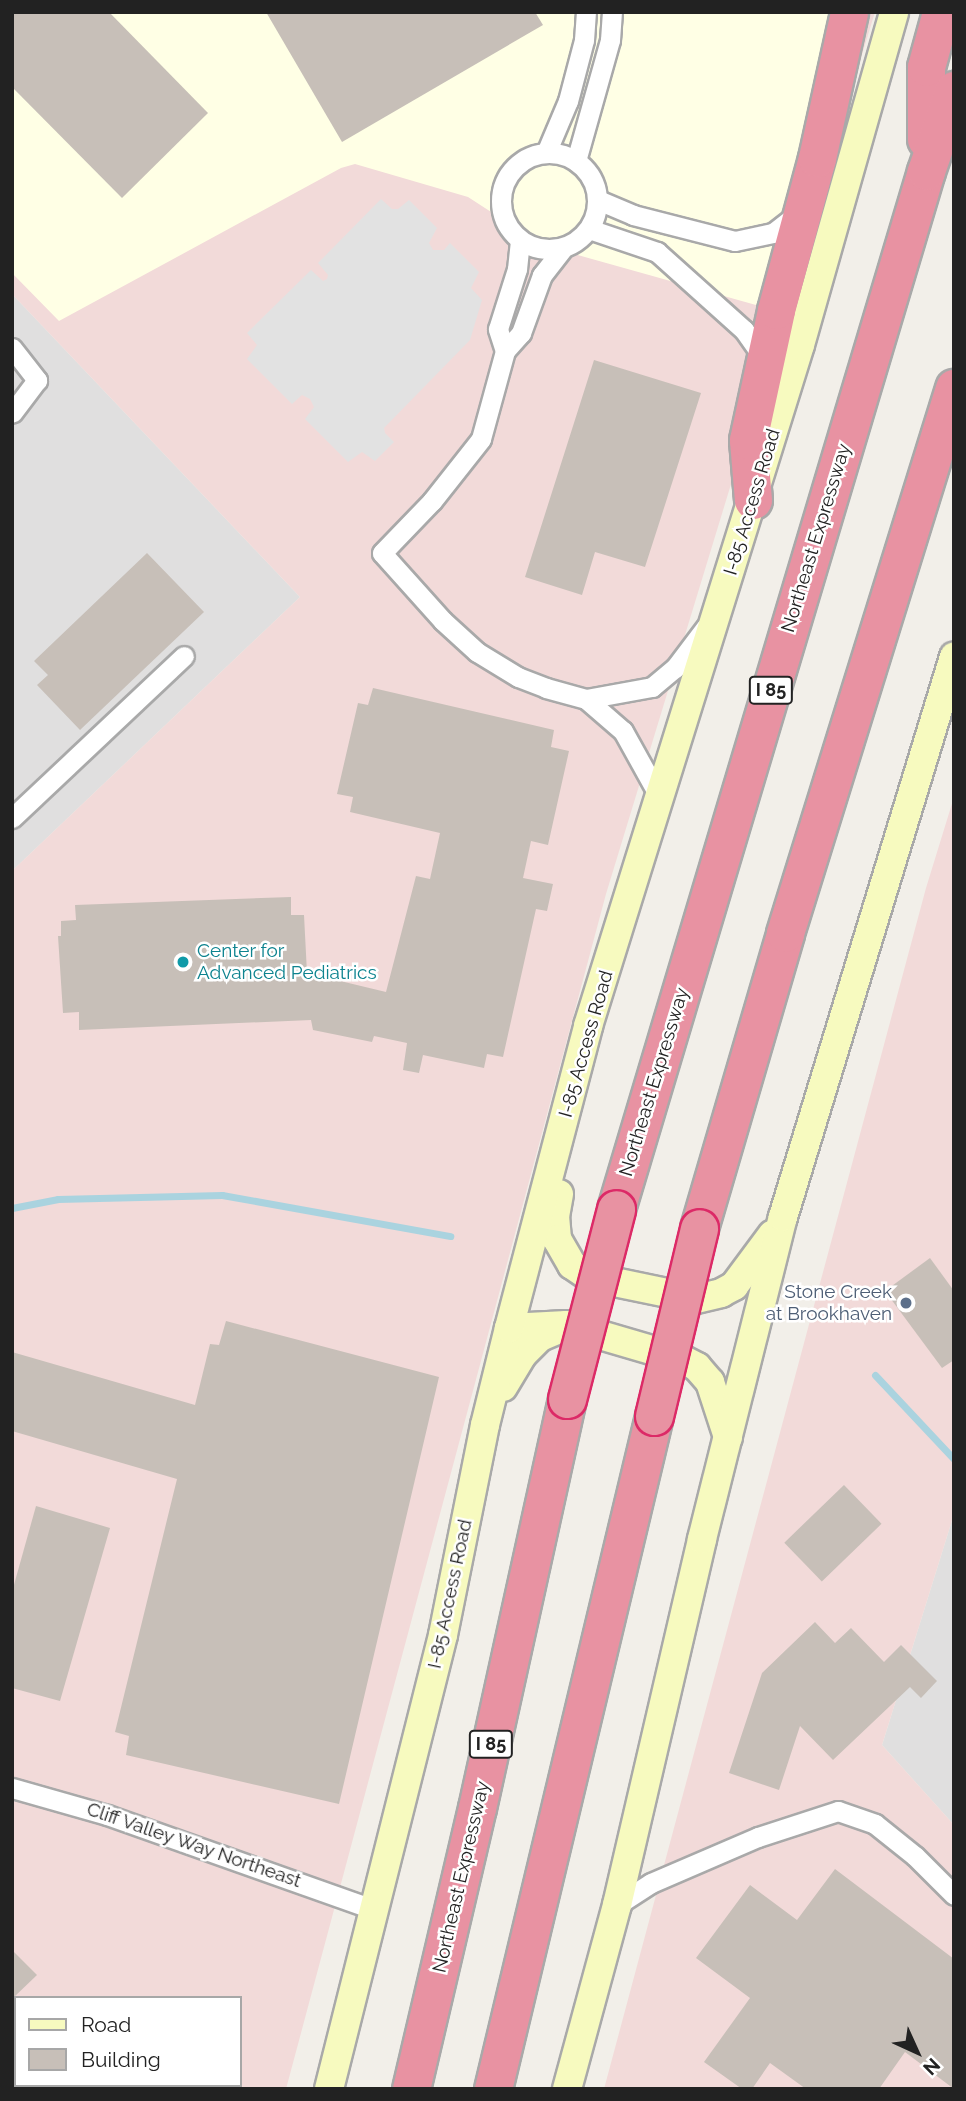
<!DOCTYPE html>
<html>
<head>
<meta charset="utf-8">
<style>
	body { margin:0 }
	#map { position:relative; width:966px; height:2101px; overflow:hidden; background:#f2efe9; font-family:Raleway,sans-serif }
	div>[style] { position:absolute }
	.residential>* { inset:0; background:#e0dfdf }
	.commercial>* { inset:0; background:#f2dad9 }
	.education>* { inset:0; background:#ffffe5 }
	.parking>* { inset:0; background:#e2e2e2 }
	.stream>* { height:7px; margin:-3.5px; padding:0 3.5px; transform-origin:3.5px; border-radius:3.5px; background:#aad3df }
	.building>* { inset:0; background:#c7bfb8; transform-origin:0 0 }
	.roads { filter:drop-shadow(2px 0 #a9a9a9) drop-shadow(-2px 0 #a9a9a9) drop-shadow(0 2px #a9a9a9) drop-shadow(0 -2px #a9a9a9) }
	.street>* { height:19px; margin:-9.5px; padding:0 9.5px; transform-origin:9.5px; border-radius:9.5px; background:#fff }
	.street>.ring { margin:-9.5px; padding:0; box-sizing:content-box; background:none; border:19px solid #fff; border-radius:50% }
	.secondary>* { height:28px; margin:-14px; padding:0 14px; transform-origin:14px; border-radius:14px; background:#f7fabf }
	.highway>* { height:37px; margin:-18.5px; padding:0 18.5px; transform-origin:18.5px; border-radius:18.5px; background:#e892a2 }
	.bridges { filter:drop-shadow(2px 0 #dc2a67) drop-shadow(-2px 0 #dc2a67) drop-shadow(0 2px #dc2a67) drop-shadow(0 -2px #dc2a67) }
	.highway-bridge>* { height:37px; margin:-18.5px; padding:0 18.5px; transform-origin:18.5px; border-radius:18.5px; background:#e892a2 }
	.dots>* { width:19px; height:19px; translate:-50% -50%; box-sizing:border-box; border:4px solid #fff; border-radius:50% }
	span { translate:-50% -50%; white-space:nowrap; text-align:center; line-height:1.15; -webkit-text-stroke:5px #fff; paint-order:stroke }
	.shield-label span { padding:2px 5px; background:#fff; border:2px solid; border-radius:5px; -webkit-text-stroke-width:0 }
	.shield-label { font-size:18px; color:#222; font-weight:700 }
	.street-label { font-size:19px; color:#222 }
	.culture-label { font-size:19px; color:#0d838f }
	.left { translate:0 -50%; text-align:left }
	.service-label { font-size:19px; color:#4e5e75 }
	.right { translate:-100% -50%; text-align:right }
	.frame { position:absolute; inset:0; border:14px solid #222; pointer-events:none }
	.legend { position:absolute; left:14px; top:1996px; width:228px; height:91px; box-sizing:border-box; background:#fff; border:2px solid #a7a7a7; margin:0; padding:9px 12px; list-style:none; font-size:21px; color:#222 }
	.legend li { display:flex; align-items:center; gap:14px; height:35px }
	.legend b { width:35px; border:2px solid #a7a7a7 }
	.north { position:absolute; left:882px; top:2017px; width:70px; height:70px; -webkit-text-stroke:5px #fff; paint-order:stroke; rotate:135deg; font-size:19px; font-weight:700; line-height:28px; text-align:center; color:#222 }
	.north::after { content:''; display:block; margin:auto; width:24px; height:32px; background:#222; clip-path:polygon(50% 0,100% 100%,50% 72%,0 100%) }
</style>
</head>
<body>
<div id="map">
	<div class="residential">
		<i style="clip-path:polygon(12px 294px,300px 597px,12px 871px)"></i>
		<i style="clip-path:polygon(954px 1514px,954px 1825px,882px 1745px)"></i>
	</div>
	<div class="commercial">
		<i style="clip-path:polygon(evenodd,12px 12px,875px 12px,606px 894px,286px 2089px,12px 2089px,12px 871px,300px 597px,12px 294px,12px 12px,16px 1998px,240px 1998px,240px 2085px,16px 2085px,16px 1998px)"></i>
		<i style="clip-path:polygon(954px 797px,954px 1514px,882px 1745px,954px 1825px,954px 2089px,604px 2089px,926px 888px)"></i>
	</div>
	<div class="education">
		<i style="clip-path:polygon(12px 12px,861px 12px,774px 310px,542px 245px,468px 197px,355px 164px,341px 168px,59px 321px,12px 273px)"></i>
	</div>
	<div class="parking">
		<i style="clip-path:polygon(381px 199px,392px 209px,398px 209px,409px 200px,437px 228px,429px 243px,433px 250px,444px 250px,450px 243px,479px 272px,471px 288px,482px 300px,470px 340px,384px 428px,385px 433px,394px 442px,375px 461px,362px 452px,348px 462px,305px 419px,314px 407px,310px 399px,302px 395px,292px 404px,247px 359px,257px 345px,247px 333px,311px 270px,323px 281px,327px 279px,328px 275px,318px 263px)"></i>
	</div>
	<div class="stream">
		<i style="left:12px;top:1208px;width:47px;rotate:-11.1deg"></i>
		<i style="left:58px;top:1199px;width:164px;rotate:-1.4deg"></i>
		<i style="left:222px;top:1195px;width:232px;rotate:10.2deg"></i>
		<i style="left:875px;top:1375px;width:115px;rotate:46.8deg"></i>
	</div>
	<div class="building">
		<i style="clip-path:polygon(12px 12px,109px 12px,208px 113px,122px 198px,12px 87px)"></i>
		<i style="clip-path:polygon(266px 12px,535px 12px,543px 25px,342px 142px)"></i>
		<i style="clip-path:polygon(594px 360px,701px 393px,645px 567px,595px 552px,582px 595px,525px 577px)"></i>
		<i style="clip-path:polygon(147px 553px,204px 612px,80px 730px,37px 685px,48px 675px,34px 661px)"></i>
		<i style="clip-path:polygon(373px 688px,554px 730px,551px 747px,569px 751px,548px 845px,531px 841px,523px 878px,553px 884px,547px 911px,536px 909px,503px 1057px,487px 1054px,484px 1068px,423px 1055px,419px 1073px,403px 1070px,407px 1043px,374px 1036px,372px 1042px,313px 1030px,311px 1020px,79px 1030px,79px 1012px,63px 1013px,58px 936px,61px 936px,61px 921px,76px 920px,75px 905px,291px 897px,291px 915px,304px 915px,307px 973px,386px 992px,416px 876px,430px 879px,440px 833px,350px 812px,353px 797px,337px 794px,358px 703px,368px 705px)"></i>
		<i style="clip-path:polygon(930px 1258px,954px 1291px,954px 1360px,942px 1368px,885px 1291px)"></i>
		<i style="clip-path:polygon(226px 1321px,439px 1377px,339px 1804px,126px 1755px,129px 1736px,115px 1732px,177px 1479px,12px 1431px,12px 1352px,195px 1405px,210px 1344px,219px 1345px)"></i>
		<i style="left:844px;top:1485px;width:54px;height:83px;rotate:46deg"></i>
		<i style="clip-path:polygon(36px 1506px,110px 1528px,60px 1701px,12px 1688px,12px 1592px)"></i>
		<i style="clip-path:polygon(815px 1622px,835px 1643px,851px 1628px,884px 1662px,901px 1645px,937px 1681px,921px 1698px,910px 1687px,833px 1760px,800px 1726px,779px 1790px,729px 1773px,762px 1673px)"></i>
		<i style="clip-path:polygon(835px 1869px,954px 1959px,954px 2089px,905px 2052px,879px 2089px,806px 2089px,770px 2063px,752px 2089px,742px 2089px,704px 2062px,750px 1998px,696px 1958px,750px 1885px,797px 1920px)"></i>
		<i style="clip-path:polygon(12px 1950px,37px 1975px,12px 1999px)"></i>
	</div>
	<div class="roads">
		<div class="street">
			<i class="ring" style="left:501px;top:153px;width:77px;height:77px"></i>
			<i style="left:546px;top:153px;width:56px;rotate:-67.1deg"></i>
			<i style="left:568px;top:101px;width:63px;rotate:-75.3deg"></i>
			<i style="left:584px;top:40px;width:28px;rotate:-86deg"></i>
			<i style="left:576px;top:161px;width:126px;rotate:-74.3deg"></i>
			<i style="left:610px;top:40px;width:28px;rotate:-86deg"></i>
			<i style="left:598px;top:200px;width:38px;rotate:23deg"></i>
			<i style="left:633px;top:215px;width:105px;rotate:14.3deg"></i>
			<i style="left:735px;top:241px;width:39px;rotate:-12deg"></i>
			<i style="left:773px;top:233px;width:31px;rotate:-38deg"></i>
			<i style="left:589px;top:229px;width:72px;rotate:18.7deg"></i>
			<i style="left:657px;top:252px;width:117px;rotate:41.9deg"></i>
			<i style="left:744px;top:330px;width:37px;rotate:55deg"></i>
			<i style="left:564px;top:247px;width:36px;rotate:128deg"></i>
			<i style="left:542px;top:275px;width:62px;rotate:109.9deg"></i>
			<i style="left:521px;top:333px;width:24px;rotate:132deg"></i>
			<i style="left:505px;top:351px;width:91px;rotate:105.3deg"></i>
			<i style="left:481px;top:439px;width:79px;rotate:128.3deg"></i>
			<i style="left:432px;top:501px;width:72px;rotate:133.9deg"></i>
			<i style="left:382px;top:553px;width:91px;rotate:48.1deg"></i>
			<i style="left:443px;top:621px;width:46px;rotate:42.4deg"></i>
			<i style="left:477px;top:652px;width:48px;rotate:31.4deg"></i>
			<i style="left:518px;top:677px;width:30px;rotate:21deg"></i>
			<i style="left:546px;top:688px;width:41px;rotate:15.4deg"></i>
			<i style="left:586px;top:699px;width:67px;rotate:-10.3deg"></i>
			<i style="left:652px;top:687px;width:30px;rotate:-40deg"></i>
			<i style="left:675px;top:668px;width:51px;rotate:-52.9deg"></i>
			<i style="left:12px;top:348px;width:41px;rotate:52deg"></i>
			<i style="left:37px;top:380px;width:41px;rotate:127.1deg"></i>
			<i style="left:505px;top:351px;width:23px;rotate:-108deg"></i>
			<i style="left:498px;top:329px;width:63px;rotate:-72.4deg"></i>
			<i style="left:517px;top:269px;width:29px;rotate:-84deg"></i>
			<i style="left:586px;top:699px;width:49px;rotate:40.9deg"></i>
			<i style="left:623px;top:731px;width:74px;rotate:61deg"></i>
			<i style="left:12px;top:818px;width:236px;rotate:-43.3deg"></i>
			<i style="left:12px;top:1788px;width:99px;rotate:15.9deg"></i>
			<i style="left:107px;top:1815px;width:282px;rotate:19.5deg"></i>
			<i style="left:617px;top:1905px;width:40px;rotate:-32.9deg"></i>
			<i style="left:651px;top:1883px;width:116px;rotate:-23.3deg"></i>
			<i style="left:758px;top:1837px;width:84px;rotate:-18deg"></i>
			<i style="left:838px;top:1811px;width:39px;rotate:19deg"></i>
			<i style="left:875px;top:1824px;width:51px;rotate:38.7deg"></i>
			<i style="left:915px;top:1856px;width:55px;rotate:45deg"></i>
		</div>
		<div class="secondary">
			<i style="left:559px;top:1194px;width:22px;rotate:100deg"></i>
			<i style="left:555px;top:1216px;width:23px;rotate:85deg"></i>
			<i style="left:557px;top:1239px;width:30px;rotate:60deg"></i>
			<i style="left:572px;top:1265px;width:22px;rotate:34deg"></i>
			<i style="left:590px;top:1277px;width:108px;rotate:11.7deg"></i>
			<i style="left:696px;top:1299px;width:26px;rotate:-13deg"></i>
			<i style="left:721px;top:1293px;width:15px;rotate:-28deg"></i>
			<i style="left:734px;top:1286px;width:64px;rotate:-53.3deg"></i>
			<i style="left:509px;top:1328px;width:57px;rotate:-3deg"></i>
			<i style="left:566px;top:1325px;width:121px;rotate:16.3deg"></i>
			<i style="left:682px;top:1359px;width:17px;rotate:28deg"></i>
			<i style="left:697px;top:1367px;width:20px;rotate:49deg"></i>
			<i style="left:710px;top:1382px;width:58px;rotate:71.9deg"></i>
			<i style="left:503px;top:1387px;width:37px;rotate:-59deg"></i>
			<i style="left:522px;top:1355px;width:25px;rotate:-45deg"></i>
			<i style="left:540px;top:1337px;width:23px;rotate:-23deg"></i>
			<i style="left:329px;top:2089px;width:468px;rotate:-75.9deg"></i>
			<i style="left:443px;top:1635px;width:214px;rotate:-78.7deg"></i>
			<i style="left:485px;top:1425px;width:100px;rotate:-76.1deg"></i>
			<i style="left:509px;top:1328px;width:312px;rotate:-75.3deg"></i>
			<i style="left:588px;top:1026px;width:713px;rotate:-72.71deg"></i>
			<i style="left:800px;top:345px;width:346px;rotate:-74.2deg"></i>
			<i style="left:567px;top:2089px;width:191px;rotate:-74.8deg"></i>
			<i style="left:617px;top:1905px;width:376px;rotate:-76.9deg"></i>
			<i style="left:702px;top:1539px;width:332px;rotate:-75.9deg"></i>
			<i style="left:783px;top:1217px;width:586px;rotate:-73.02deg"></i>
		</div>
		<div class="highway">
			<i style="left:926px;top:139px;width:72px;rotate:-90deg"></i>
			<i style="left:926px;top:67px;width:57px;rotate:-74.7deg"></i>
			<i style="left:753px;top:500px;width:60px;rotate:-94.8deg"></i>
			<i style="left:748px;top:440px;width:133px;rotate:-77.8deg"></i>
			<i style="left:776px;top:310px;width:157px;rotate:-74.9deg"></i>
			<i style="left:817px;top:158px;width:149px;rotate:-77.6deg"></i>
			<i style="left:616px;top:1209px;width:1083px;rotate:-73.37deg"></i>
			<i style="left:926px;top:171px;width:86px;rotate:-70.9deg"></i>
			<i style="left:699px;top:1228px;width:307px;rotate:-73.7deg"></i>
			<i style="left:785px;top:933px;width:571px;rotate:-72.77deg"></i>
			<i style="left:411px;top:2089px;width:289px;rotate:-76.8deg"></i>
			<i style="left:477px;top:1808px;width:419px;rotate:-77.6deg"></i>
			<i style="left:493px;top:2089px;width:692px;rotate:-76.55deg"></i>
		</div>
	</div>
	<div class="bridges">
		<div class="highway-bridge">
			<i style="left:567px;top:1399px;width:196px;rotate:-75.5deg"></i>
			<i style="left:654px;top:1416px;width:193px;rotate:-76.5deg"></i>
		</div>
	</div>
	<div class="dots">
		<i style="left:183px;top:962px;background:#0f9aa8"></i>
		<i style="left:906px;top:1303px;background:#5c6f8a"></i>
	</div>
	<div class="shield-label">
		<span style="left:771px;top:690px">I 85</span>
		<span style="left:491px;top:1744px">I 85</span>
	</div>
	<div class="street-label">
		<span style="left:752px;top:502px;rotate:-73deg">I-85 Access Road</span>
		<span style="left:816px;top:538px;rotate:-73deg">Northeast Expressway</span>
		<span style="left:586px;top:1044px;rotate:-74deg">I-85 Access Road</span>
		<span style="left:654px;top:1082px;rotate:-73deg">Northeast Expressway</span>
		<span style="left:450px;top:1594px;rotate:-78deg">I-85 Access Road</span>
		<span style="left:194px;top:1845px;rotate:19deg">Cliff Valley Way Northeast</span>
		<span style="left:461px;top:1877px;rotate:-77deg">Northeast Expressway</span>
	</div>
	<div class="culture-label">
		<span class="left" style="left:197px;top:962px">Center for<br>Advanced Pediatrics</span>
	</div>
	<div class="service-label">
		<span class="right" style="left:892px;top:1303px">Stone Creek<br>at Brookhaven</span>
	</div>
	<div class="frame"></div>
	<ul class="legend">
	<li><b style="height:9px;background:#f7fabf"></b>Road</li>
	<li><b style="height:19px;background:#c7bfb8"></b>Building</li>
	</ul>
	<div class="north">N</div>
</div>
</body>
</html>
